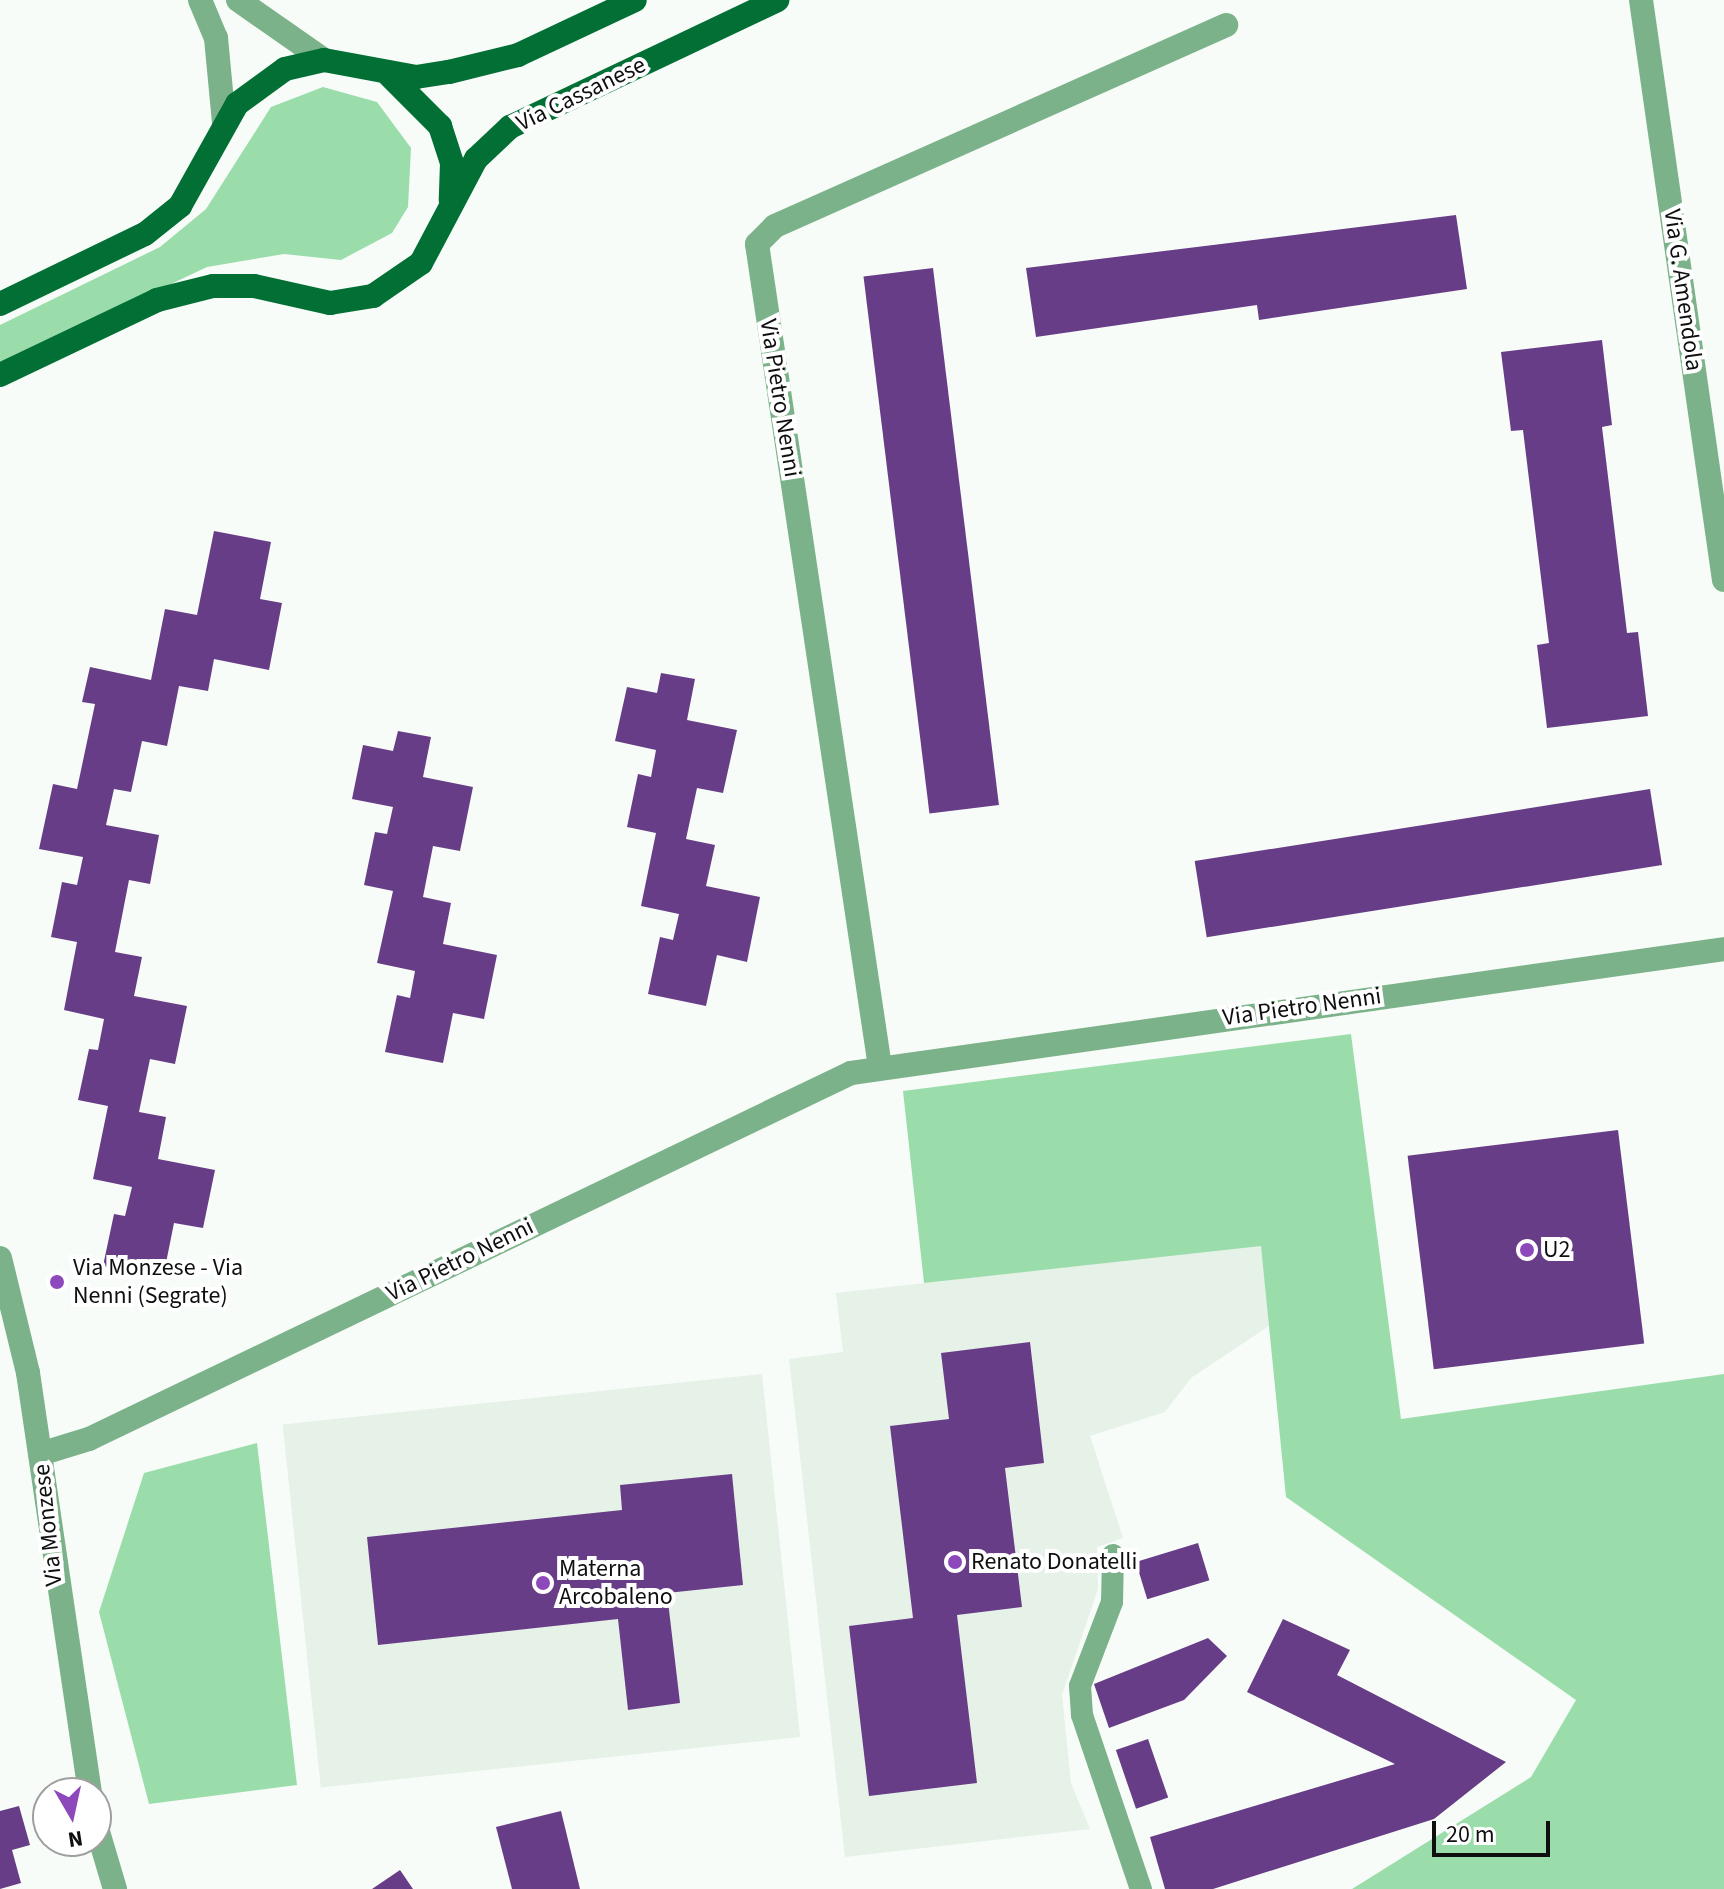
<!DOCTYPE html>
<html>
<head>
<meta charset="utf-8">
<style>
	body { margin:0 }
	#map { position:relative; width:1724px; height:1889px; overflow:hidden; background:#f7fcf8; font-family:"Source Sans 3",sans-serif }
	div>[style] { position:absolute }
	.built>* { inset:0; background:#e6f1e8; transform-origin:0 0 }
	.green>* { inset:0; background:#9addab }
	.building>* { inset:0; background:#683d87; transform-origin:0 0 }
	.lane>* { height:22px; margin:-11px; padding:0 11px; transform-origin:11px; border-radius:11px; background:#7cb289 }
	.street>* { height:24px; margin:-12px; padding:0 12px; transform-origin:12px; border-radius:12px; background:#7cb289 }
	.primary>* { height:24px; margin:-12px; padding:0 12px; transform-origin:12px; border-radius:12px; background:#026f35 }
	.dots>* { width:22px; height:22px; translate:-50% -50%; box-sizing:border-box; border:4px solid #fff; border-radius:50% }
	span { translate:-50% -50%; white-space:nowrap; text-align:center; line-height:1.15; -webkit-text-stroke:8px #fff; paint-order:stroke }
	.street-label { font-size:24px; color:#0e0f0e }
	.poi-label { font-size:24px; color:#0e0f0e }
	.left { translate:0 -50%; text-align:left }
	.north { position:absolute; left:32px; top:1777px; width:80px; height:80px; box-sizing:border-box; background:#fff; border:2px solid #9f9f9f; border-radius:50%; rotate:171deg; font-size:22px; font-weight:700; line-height:32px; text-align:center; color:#0e0f0e }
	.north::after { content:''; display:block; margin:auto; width:28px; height:36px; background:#8d48bb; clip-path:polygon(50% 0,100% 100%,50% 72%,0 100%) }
	.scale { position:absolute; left:1432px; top:1821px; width:118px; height:36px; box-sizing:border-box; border:4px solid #0e0f0e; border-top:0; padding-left:10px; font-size:24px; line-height:28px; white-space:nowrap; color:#0e0f0e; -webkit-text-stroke:6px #fff; paint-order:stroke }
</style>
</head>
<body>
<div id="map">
	<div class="built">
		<i style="clip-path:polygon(1262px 1245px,1269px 1326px,1191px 1378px,1165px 1412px,1090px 1436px,1123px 1538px,1097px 1547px,1098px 1589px,1062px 1695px,1071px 1783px,1090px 1829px,845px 1857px,789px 1359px,843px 1352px,836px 1293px)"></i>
		<i style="left:762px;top:1374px;width:365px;height:482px;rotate:84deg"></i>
	</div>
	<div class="green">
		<i style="clip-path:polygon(323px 87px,377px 102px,411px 148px,408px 207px,392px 233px,341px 260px,284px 254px,207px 267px,0 365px,0 325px,160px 247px,206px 209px,271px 107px)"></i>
		<i style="clip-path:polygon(1351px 1034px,1401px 1419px,1724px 1374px,1724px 1889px,1352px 1889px,1531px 1777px,1576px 1700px,1286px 1497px,1261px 1246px,924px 1283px,903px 1091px)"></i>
		<i style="clip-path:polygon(257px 1443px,297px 1785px,149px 1804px,99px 1612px,144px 1473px)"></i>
	</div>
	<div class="building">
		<i style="clip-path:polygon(1456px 215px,1467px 289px,1259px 320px,1257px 305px,1036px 337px,1026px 268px)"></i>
		<i style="left:933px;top:268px;width:541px;height:70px;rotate:83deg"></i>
		<i style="clip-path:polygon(1602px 340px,1612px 425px,1602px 427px,1627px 633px,1638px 632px,1648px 716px,1547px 728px,1537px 645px,1549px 643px,1523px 430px,1511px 431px,1501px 352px)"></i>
		<i style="clip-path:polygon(214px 531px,271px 542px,260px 599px,282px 603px,269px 670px,214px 659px,208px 691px,179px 686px,167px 746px,142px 741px,131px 792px,114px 789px,106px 825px,159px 835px,150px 884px,129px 880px,115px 952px,142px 957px,134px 996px,187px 1006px,175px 1064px,150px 1059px,139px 1112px,166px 1117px,158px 1159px,215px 1170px,203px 1228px,174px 1223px,163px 1278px,103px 1266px,114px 1214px,125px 1216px,132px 1187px,93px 1179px,108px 1106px,78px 1100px,89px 1049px,98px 1050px,104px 1019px,64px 1010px,77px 942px,51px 937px,62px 882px,77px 885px,83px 857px,39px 849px,53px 784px,77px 789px,95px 704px,82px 702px,90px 667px,151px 680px,165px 609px,197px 615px)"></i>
		<i style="clip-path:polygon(661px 673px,695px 679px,687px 720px,737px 730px,723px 793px,697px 788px,686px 839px,715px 845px,706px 886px,760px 897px,747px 962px,717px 955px,706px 1006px,648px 994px,660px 937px,673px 940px,679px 914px,641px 906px,656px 833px,627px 827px,638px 774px,651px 777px,656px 750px,615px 741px,627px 687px,657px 693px)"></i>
		<i style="clip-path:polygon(398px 731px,431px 737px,423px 777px,473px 787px,460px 851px,433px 846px,423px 897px,451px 903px,443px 944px,497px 955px,484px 1019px,453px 1013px,443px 1063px,385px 1052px,397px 995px,410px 998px,415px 971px,377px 963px,393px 891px,364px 885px,375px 832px,387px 834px,393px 807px,352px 799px,363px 745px,393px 751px)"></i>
		<i style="left:1650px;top:789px;width:77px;height:461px;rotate:81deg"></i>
		<i style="left:1618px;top:1130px;width:215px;height:212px;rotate:83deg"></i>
		<i style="clip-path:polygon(1030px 1342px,1044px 1463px,1005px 1468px,1022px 1607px,957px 1615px,977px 1783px,869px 1796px,849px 1626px,913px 1618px,890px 1426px,949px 1419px,941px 1353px)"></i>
		<i style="clip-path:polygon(732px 1474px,743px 1585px,667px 1593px,680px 1703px,628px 1710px,618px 1619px,378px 1645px,367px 1537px,622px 1510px,620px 1485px)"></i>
		<i style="left:1198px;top:1543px;width:39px;height:65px;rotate:73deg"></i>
		<i style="clip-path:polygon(1283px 1619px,1350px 1650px,1337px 1675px,1506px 1762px,1434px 1819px,1213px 1889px,1165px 1889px,1150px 1837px,1395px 1764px,1247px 1692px)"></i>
		<i style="clip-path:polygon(1208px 1638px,1227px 1656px,1184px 1700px,1109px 1728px,1094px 1684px)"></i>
		<i style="left:1148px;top:1739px;width:62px;height:34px;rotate:71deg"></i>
		<i style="clip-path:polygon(19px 1806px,30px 1845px,12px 1850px,21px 1883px,0 1889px,0 1811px)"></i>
		<i style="clip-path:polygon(561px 1811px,580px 1889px,512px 1889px,496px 1827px)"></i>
		<i style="clip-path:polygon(400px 1870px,413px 1889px,372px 1889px)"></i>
	</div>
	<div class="lane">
		<i style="left:1113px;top:1555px;width:47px;rotate:91.2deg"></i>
		<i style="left:1112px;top:1602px;width:90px;rotate:110.9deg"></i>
		<i style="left:1080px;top:1686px;width:29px;rotate:86deg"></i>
		<i style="left:1082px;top:1715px;width:184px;rotate:71.3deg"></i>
	</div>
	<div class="street">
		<i style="left:200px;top:0;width:41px;rotate:67.2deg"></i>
		<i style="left:216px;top:38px;width:85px;rotate:84.6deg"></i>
		<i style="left:238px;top:0;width:105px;rotate:34.9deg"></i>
		<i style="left:1641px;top:0;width:586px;rotate:81.86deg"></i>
		<i style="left:880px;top:1067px;width:832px;rotate:-98.5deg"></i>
		<i style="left:757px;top:244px;width:25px;rotate:-45deg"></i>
		<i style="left:775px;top:226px;width:494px;rotate:-24deg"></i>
		<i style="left:0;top:1258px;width:118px;rotate:76.3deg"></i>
		<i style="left:28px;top:1373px;width:425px;rotate:81.6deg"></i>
		<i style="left:40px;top:1454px;width:51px;rotate:-17deg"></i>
		<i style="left:89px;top:1439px;width:845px;rotate:-25.66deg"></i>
		<i style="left:851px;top:1073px;width:882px;rotate:-8.08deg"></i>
		<i style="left:96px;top:1825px;width:67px;rotate:73.5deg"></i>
	</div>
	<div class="primary">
		<i style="left:390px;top:76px;width:71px;rotate:45deg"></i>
		<i style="left:440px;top:126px;width:39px;rotate:72deg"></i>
		<i style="left:452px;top:163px;width:37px;rotate:92deg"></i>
		<i style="left:0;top:304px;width:161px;rotate:-25.8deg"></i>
		<i style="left:145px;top:234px;width:45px;rotate:-38.7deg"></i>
		<i style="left:180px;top:206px;width:117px;rotate:-60.8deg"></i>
		<i style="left:237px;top:104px;width:59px;rotate:-36.1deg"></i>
		<i style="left:285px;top:69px;width:40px;rotate:-13deg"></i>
		<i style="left:324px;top:60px;width:94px;rotate:10.5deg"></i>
		<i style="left:416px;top:77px;width:33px;rotate:-9deg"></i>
		<i style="left:449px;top:72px;width:71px;rotate:-13.8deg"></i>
		<i style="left:518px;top:55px;width:129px;rotate:-25.2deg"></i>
		<i style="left:0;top:375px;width:174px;rotate:-25.5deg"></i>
		<i style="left:157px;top:300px;width:58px;rotate:-14deg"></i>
		<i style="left:213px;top:286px;width:41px"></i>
		<i style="left:254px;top:286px;width:78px;rotate:12.6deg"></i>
		<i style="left:330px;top:303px;width:44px;rotate:-9.2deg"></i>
		<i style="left:373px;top:296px;width:58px;rotate:-34.5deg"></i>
		<i style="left:421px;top:263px;width:118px;rotate:-62.1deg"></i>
		<i style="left:476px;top:159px;width:47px;rotate:-43.3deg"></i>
		<i style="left:510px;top:127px;width:296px;rotate:-25.4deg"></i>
	</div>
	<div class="dots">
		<i style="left:1527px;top:1250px;background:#8d48bb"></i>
		<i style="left:57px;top:1282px;background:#8d48bb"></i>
		<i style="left:955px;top:1562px;background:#8d48bb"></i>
		<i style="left:543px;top:1583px;background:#8d48bb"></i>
	</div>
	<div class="street-label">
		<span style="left:581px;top:94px;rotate:-26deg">Via Cassanese</span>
		<span style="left:1683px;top:290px;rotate:82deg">Via G. Amendola</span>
		<span style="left:780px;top:398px;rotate:81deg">Via Pietro Nenni</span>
		<span style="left:1302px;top:1007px;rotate:-8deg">Via Pietro Nenni</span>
		<span style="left:460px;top:1260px;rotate:-26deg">Via Pietro Nenni</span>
		<span style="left:48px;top:1525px;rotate:-96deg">Via Monzese</span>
	</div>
	<div class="poi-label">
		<span class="left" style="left:1543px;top:1250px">U2</span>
		<span class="left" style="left:73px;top:1282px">Via Monzese - Via<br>Nenni (Segrate)</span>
		<span class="left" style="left:971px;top:1562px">Renato Donatelli</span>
		<span class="left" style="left:559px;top:1583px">Materna<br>Arcobaleno</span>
	</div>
	<div class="north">N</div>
	<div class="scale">20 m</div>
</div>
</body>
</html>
